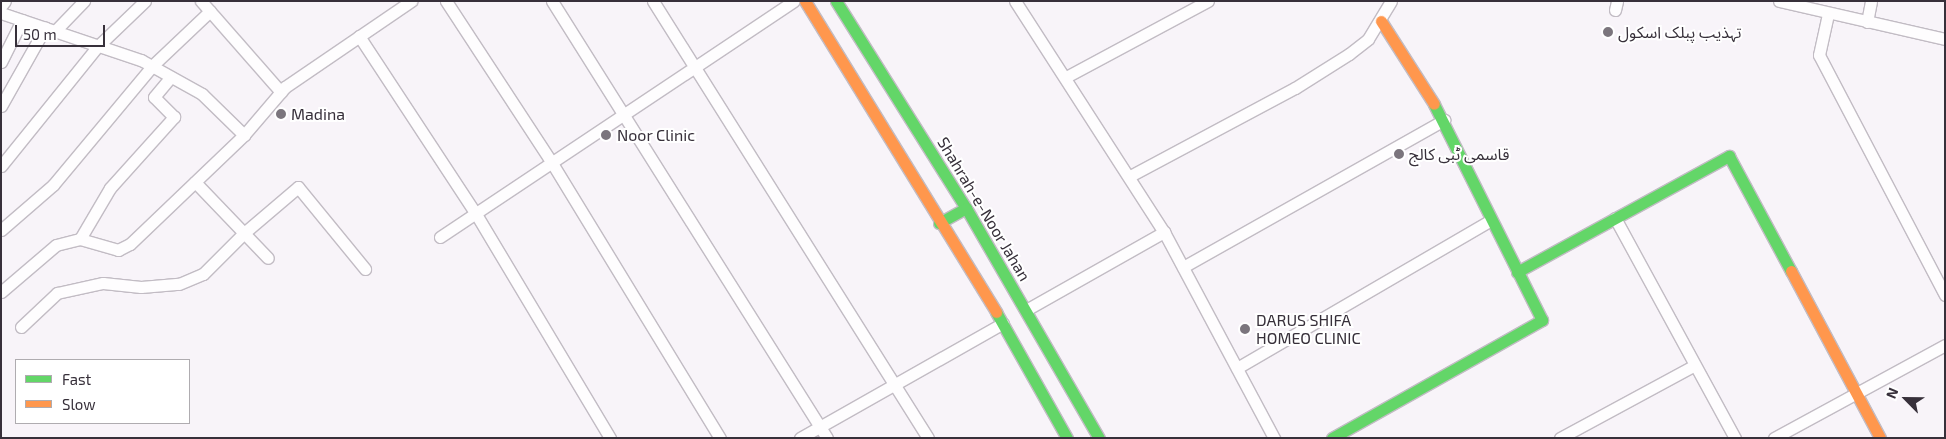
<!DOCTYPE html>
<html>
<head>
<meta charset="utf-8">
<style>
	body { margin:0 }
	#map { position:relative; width:1946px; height:439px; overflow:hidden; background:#f8f4f9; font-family:"Exo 2","Noto Sans Arabic",sans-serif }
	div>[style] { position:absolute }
	.roads { filter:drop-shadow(1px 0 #c2bcc4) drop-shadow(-1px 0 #c2bcc4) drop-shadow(0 1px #c2bcc4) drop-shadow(0 -1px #c2bcc4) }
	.street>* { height:11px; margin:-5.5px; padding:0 5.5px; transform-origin:5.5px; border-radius:5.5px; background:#fefdfe }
	.fast>* { height:11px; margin:-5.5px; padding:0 5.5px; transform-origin:5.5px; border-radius:5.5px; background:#63d668 }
	.slow>* { height:11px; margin:-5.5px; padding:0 5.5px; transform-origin:5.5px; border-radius:5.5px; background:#ff974d }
	.dots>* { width:14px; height:14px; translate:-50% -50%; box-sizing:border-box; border:2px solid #fff; border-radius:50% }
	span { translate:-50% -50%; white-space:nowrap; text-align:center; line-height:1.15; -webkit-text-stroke:4px #fff; paint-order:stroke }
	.poi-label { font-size:16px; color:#37303a }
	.left { translate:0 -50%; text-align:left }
	.street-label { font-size:16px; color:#37303a }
	.frame { position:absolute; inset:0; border:2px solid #37303a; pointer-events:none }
	.legend { position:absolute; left:15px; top:359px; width:175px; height:65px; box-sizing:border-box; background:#fff; border:1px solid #afacb0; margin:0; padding:6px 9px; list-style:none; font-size:15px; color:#37303a }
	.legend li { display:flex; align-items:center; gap:10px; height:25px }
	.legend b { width:25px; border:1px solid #afacb0 }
	.north { position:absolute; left:1881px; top:374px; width:50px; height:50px; -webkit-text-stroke:4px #fff; paint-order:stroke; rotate:293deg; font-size:14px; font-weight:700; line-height:20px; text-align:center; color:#37303a }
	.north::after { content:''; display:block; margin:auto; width:18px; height:22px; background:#37303a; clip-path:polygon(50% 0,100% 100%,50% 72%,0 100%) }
	.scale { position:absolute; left:15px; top:25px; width:90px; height:22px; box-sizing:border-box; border:2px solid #37303a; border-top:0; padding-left:6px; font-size:15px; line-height:18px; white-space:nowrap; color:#37303a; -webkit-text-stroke:4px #fff; paint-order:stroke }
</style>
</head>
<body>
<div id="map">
	<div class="roads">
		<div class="street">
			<i style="left:201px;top:1px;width:121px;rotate:48.7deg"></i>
			<i style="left:446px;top:1px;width:194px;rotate:56.8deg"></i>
			<i style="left:552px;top:163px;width:322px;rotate:58.6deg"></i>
			<i style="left:552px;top:1px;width:516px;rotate:57.82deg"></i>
			<i style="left:653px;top:1px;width:516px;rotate:57.82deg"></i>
			<i style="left:1015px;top:1px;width:275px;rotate:57.2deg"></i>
			<i style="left:1164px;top:232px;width:234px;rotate:61.9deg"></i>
			<i style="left:1779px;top:1px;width:170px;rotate:12.9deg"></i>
			<i style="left:1px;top:6px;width:6px;rotate:-51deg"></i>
			<i style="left:1615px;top:10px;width:9px;rotate:-77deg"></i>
			<i style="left:1px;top:13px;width:148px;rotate:18.6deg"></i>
			<i style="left:141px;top:60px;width:70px;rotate:29.1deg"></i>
			<i style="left:202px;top:94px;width:59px;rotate:44.3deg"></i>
			<i style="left:1828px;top:14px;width:42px;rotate:102.4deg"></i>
			<i style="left:1819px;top:55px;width:271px;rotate:62.3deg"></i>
			<i style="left:1867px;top:22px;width:21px;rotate:-79deg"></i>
			<i style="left:55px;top:31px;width:42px;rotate:-46deg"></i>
			<i style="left:359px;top:36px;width:213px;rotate:56.7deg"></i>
			<i style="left:476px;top:214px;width:261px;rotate:59.1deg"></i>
			<i style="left:1px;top:62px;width:47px;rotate:-63.4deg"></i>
			<i style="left:1066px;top:77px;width:161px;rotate:-28.2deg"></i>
			<i style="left:1px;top:106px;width:90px;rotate:-60.6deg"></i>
			<i style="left:1px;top:166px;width:154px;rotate:-51.1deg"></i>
			<i style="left:98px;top:46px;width:65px;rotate:-43.8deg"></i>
			<i style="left:1130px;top:176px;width:187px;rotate:-28.1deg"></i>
			<i style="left:1295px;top:88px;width:64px;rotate:-32.2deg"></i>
			<i style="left:1349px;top:54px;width:24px;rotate:-38deg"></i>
			<i style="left:1368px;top:39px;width:44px;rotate:-58.8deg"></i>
			<i style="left:195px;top:182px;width:105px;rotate:46.2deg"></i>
			<i style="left:1615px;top:218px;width:251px;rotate:61.4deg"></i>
			<i style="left:1px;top:230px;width:69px;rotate:-40.9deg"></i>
			<i style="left:53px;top:185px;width:155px;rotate:-50.2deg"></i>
			<i style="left:152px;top:66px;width:80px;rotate:-43.5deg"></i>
			<i style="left:440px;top:237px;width:425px;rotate:-33.7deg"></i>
			<i style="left:80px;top:239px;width:59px;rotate:-59.5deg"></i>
			<i style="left:110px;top:188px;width:96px;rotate:-48deg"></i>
			<i style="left:174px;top:117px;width:28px;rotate:-135deg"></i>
			<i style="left:154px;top:97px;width:26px;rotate:-50deg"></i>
			<i style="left:1183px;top:267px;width:300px;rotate:-29.4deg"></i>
			<i style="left:1px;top:292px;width:72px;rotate:-40.5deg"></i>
			<i style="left:56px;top:245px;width:25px;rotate:-14deg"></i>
			<i style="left:80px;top:239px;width:40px;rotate:16deg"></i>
			<i style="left:118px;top:250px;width:13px;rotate:-27deg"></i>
			<i style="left:130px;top:244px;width:158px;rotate:-43.7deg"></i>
			<i style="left:244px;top:135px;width:63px;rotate:-49.5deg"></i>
			<i style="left:285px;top:87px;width:153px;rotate:-34.3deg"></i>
			<i style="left:1026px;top:310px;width:159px;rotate:-29.5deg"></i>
			<i style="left:21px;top:327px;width:50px;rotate:-43.4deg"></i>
			<i style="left:57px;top:293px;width:47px;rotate:-12.3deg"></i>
			<i style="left:103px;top:283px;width:38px;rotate:6deg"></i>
			<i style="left:141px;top:287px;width:38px;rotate:-5deg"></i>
			<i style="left:179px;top:284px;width:26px;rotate:-23deg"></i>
			<i style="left:203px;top:274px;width:58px;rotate:-45deg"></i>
			<i style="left:244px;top:233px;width:71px;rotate:-40.4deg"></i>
			<i style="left:298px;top:187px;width:106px;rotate:50.7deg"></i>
			<i style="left:1237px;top:368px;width:294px;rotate:-30.2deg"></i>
			<i style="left:800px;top:438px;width:233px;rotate:-29.5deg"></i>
			<i style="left:1560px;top:438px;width:153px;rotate:-28.4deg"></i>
			<i style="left:1774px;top:438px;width:195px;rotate:-28.5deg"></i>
		</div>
		<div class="fast">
			<i style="left:836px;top:1px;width:244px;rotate:57.9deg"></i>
			<i style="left:966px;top:208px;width:266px;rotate:60deg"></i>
			<i style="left:939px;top:223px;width:31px;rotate:-29deg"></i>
			<i style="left:1517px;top:272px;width:242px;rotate:-28.7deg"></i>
			<i style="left:1729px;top:156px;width:131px;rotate:61.7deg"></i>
			<i style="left:996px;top:312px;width:145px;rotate:60.6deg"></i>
			<i style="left:1332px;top:438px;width:241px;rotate:-29.3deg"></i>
			<i style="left:1542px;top:320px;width:241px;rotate:-116.6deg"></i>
		</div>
		<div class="slow">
			<i style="left:805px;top:1px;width:365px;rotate:58.4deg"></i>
			<i style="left:1381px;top:21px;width:98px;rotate:57.4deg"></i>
			<i style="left:1791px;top:271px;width:189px;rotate:61.9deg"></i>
		</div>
	</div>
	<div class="dots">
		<i style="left:1608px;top:32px;background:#7b757d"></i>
		<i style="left:281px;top:114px;background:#7b757d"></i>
		<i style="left:606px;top:135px;background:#7b757d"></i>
		<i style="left:1399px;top:154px;background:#7b757d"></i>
		<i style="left:1245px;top:329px;background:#7b757d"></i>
	</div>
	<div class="poi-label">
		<span class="left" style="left:1618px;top:32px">تہذیب پبلک اسکول</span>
		<span class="left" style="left:291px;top:114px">Madina</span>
		<span class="left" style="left:617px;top:135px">Noor Clinic</span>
		<span class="left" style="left:1409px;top:154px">قاسمی ٹبی کالج</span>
		<span class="left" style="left:1256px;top:329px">DARUS SHIFA<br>HOMEO CLINIC</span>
	</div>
	<div class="street-label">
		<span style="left:984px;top:209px;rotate:59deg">Shahrah-e-Noor Jahan</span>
	</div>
	<div class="frame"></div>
	<ul class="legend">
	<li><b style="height:6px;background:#63d668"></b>Fast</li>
	<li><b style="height:6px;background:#ff974d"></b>Slow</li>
	</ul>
	<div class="north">N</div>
	<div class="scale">50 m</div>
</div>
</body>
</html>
